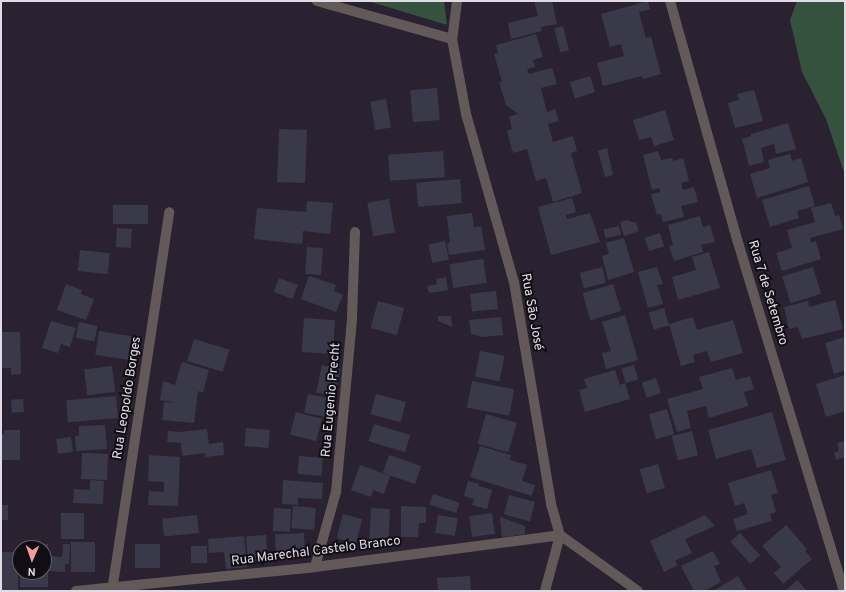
<!DOCTYPE html>
<html>
<head>
<meta charset="utf-8">
<style>
	body { margin:0 }
	#map { position:relative; width:846px; height:592px; overflow:hidden; background:#2b2231; font-family:Overpass,sans-serif }
	div>[style] { position:absolute }
	.green>* { inset:0; background:#34523d }
	.building>* { inset:0; background:#39394a; transform-origin:0 0 }
	.street>* { height:10px; margin:-5px; padding:0 5px; transform-origin:5px; border-radius:5px; background:#635958 }
	span { translate:-50% -50%; white-space:nowrap; text-align:center; line-height:1.15; -webkit-text-stroke:4px #110d14; paint-order:stroke }
	.street-label { font-size:13px; color:#e1dbe5 }
	.frame { position:absolute; inset:0; border:2px solid #e1dbe5; pointer-events:none }
	.north { position:absolute; left:12px; top:540px; width:40px; height:40px; box-sizing:border-box; background:#110d14; border:1px solid #645f68; border-radius:50%; rotate:182deg; font-size:11px; font-weight:700; line-height:16px; text-align:center; color:#e1dbe5 }
	.north::after { content:''; display:block; margin:auto; width:14px; height:18px; background:#f59b9e; clip-path:polygon(50% 0,100% 100%,50% 72%,0 100%) }
</style>
</head>
<body>
<div id="map">
	<div class="green">
		<i style="clip-path:polygon(368px 1px,444px 1px,447px 25px)"></i>
		<i style="clip-path:polygon(797px 1px,845px 1px,845px 175px,826px 119px,802px 72px,790px 20px)"></i>
	</div>
	<div class="building">
		<i style="clip-path:polygon(534px 1px,552px 1px,557px 24px,541px 27px,542px 31px,511px 39px,508px 23px,538px 16px)"></i>
		<i style="clip-path:polygon(648px 1px,650px 9px,639px 12px,646px 38px,651px 37px,661px 74px,643px 79px,642px 76px,603px 86px,597px 63px,624px 56px,621px 44px,610px 47px,601px 14px)"></i>
		<i style="left:563px;top:26px;width:25px;height:9px;rotate:76deg"></i>
		<i style="clip-path:polygon(536px 34px,543px 57px,533px 60px,535px 67px,527px 69px,529px 74px,552px 68px,557px 84px,541px 88px,547px 112px,555px 109px,559px 121px,548px 124px,553px 142px,573px 136px,577px 151px,571px 153px,582px 193px,553px 202px,546px 178px,536px 181px,527px 149px,513px 153px,507px 131px,512px 129px,509px 117px,518px 114px,506px 105px,499px 82px,502px 82px,494px 54px,498px 53px,496px 45px)"></i>
		<i style="left:590px;top:76px;width:17px;height:21px;rotate:73deg"></i>
		<i style="left:437px;top:88px;width:32px;height:27px;rotate:85deg"></i>
		<i style="clip-path:polygon(754px 90px,763px 121px,735px 128px,728px 103px,739px 100px,737px 94px)"></i>
		<i style="left:386px;top:99px;width:29px;height:16px;rotate:80deg"></i>
		<i style="clip-path:polygon(665px 110px,674px 140px,654px 146px,651px 137px,639px 140px,633px 120px)"></i>
		<i style="clip-path:polygon(788px 123px,796px 149px,776px 154px,774px 144px,761px 148px,764px 162px,749px 166px,742px 139px,751px 136px,751px 134px)"></i>
		<i style="left:279px;top:129px;width:28px;height:53px;rotate:2deg"></i>
		<i style="clip-path:polygon(607px 148px,613px 175px,605px 177px,598px 151px)"></i>
		<i style="left:443px;top:151px;width:26px;height:55px;rotate:86deg"></i>
		<i style="clip-path:polygon(658px 151px,661px 160px,672px 158px,673px 161px,683px 158px,689px 181px,681px 183px,683px 190px,694px 187px,698px 202px,681px 206px,684px 217px,663px 222px,661px 214px,657px 215px,651px 194px,660px 192px,659px 188px,652px 190px,643px 155px)"></i>
		<i style="clip-path:polygon(790px 154px,792px 161px,801px 158px,808px 182px,757px 198px,750px 174px,770px 168px,768px 160px)"></i>
		<i style="left:460px;top:179px;width:24px;height:44px;rotate:85deg"></i>
		<i style="clip-path:polygon(809px 186px,815px 206px,797px 211px,799px 218px,770px 227px,762px 200px)"></i>
		<i style="clip-path:polygon(572px 198px,576px 212px,566px 215px,567px 219px,590px 213px,600px 242px,551px 255px,538px 207px)"></i>
		<i style="left:389px;top:199px;width:34px;height:22px;rotate:80deg"></i>
		<i style="clip-path:polygon(307px 201px,333px 203px,330px 234px,303px 231px,302px 244px,254px 239px,257px 208px,306px 212px)"></i>
		<i style="clip-path:polygon(831px 203px,835px 216px,839px 215px,843px 229px,810px 238px,811px 243px,816px 241px,821px 259px,782px 271px,776px 253px,792px 248px,787px 230px,815px 222px,811px 208px)"></i>
		<i style="left:113px;top:205px;width:35px;height:19px"></i>
		<i style="clip-path:polygon(472px 213px,474px 227px,481px 226px,485px 250px,449px 255px,447px 243px,450px 243px,447px 216px)"></i>
		<i style="clip-path:polygon(700px 216px,703px 227px,710px 225px,715px 242px,701px 245px,703px 252px,674px 261px,669px 246px,673px 245px,668px 225px)"></i>
		<i style="clip-path:polygon(627px 220px,636px 223px,639px 231px,624px 236px,620px 222px)"></i>
		<i style="left:619px;top:226px;width:9px;height:16px;rotate:77deg"></i>
		<i style="left:117px;top:228px;width:15px;height:19px;rotate:4deg"></i>
		<i style="left:660px;top:233px;width:14px;height:16px;rotate:73deg"></i>
		<i style="clip-path:polygon(624px 238px,634px 272px,608px 280px,602px 256px,609px 254px,606px 243px)"></i>
		<i style="left:445px;top:241px;width:19px;height:17px;rotate:78deg"></i>
		<i style="left:307px;top:247px;width:16px;height:27px;rotate:4deg"></i>
		<i style="left:80px;top:250px;width:30px;height:21px;rotate:6deg"></i>
		<i style="clip-path:polygon(709px 252px,720px 288px,678px 300px,672px 277px,696px 270px,692px 257px)"></i>
		<i style="left:483px;top:259px;width:24px;height:34px;rotate:81deg"></i>
		<i style="left:602px;top:267px;width:16px;height:23px;rotate:75deg"></i>
		<i style="clip-path:polygon(657px 267px,663px 284px,657px 285px,663px 304px,648px 308px,638px 272px)"></i>
		<i style="left:813px;top:267px;width:28px;height:32px;rotate:73deg"></i>
		<i style="clip-path:polygon(309px 276px,336px 285px,334px 291px,343px 295px,336px 312px,301px 299px)"></i>
		<i style="clip-path:polygon(446px 277px,448px 290px,429px 293px,427px 286px,437px 284px,436px 279px)"></i>
		<i style="left:279px;top:278px;width:20px;height:15px;rotate:20deg"></i>
		<i style="clip-path:polygon(66px 284px,82px 290px,81px 294px,94px 299px,86px 320px,57px 310px)"></i>
		<i style="left:613px;top:284px;width:28px;height:32px;rotate:73deg"></i>
		<i style="left:496px;top:291px;width:18px;height:26px;rotate:84deg"></i>
		<i style="clip-path:polygon(835px 300px,843px 329px,802px 339px,798px 327px,789px 329px,784px 307px,808px 301px,809px 307px)"></i>
		<i style="left:378px;top:301px;width:27px;height:28px;rotate:15deg"></i>
		<i style="left:664px;top:308px;width:18px;height:16px;rotate:74deg"></i>
		<i style="clip-path:polygon(625px 315px,638px 360px,606px 369px,602px 353px,611px 351px,602px 322px)"></i>
		<i style="clip-path:polygon(438px 316px,451px 316px,452px 327px,438px 321px)"></i>
		<i style="clip-path:polygon(501px 317px,503px 335px,483px 337px,471px 334px,469px 320px)"></i>
		<i style="clip-path:polygon(693px 317px,697px 330px,733px 320px,743px 353px,711px 362px,707px 351px,693px 355px,695px 362px,681px 366px,669px 324px)"></i>
		<i style="left:304px;top:318px;width:31px;height:34px;rotate:4deg"></i>
		<i style="clip-path:polygon(51px 321px,76px 328px,70px 347px,61px 344px,58px 353px,42px 348px)"></i>
		<i style="left:79px;top:322px;width:19px;height:16px;rotate:12deg"></i>
		<i style="left:99px;top:331px;width:33px;height:24px;rotate:9deg"></i>
		<i style="clip-path:polygon(2px 332px,20px 332px,21px 374px,11px 375px,11px 368px,1px 368px)"></i>
		<i style="clip-path:polygon(845px 337px,845px 370px,834px 374px,825px 343px)"></i>
		<i style="left:194px;top:339px;width:37px;height:23px;rotate:17deg"></i>
		<i style="left:480px;top:351px;width:25px;height:26px;rotate:11deg"></i>
		<i style="clip-path:polygon(182px 362px,209px 370px,203px 393px,198px 391px,194px 423px,162px 420px,164px 402px,178px 403px,160px 400px,163px 381px,175px 385px)"></i>
		<i style="left:322px;top:365px;width:19px;height:28px;rotate:12deg"></i>
		<i style="left:634px;top:365px;width:15px;height:13px;rotate:74deg"></i>
		<i style="left:112px;top:366px;width:26px;height:28px;rotate:83deg"></i>
		<i style="clip-path:polygon(732px 368px,736px 380px,750px 376px,754px 389px,744px 392px,748px 406px,709px 418px,706px 406px,687px 411px,691px 428px,677px 432px,667px 399px,703px 389px,699px 377px)"></i>
		<i style="clip-path:polygon(615px 370px,620px 385px,625px 383px,630px 399px,585px 412px,579px 390px,587px 388px,584px 379px)"></i>
		<i style="clip-path:polygon(845px 375px,845px 411px,826px 417px,816px 384px)"></i>
		<i style="left:656px;top:378px;width:16px;height:15px;rotate:72deg"></i>
		<i style="left:472px;top:381px;width:43px;height:27px;rotate:11deg"></i>
		<i style="left:308px;top:394px;width:25px;height:19px;rotate:12deg"></i>
		<i style="left:376px;top:394px;width:31px;height:21px;rotate:15deg"></i>
		<i style="left:116px;top:396px;width:22px;height:50px;rotate:85deg"></i>
		<i style="left:23px;top:399px;width:13px;height:12px;rotate:86deg"></i>
		<i style="left:667px;top:409px;width:26px;height:19px;rotate:74deg"></i>
		<i style="left:296px;top:412px;width:27px;height:23px;rotate:15deg"></i>
		<i style="clip-path:polygon(772px 412px,786px 460px,757px 468px,751px 449px,716px 459px,708px 430px)"></i>
		<i style="left:486px;top:414px;width:32px;height:31px;rotate:16deg"></i>
		<i style="left:374px;top:424px;width:38px;height:18px;rotate:17deg"></i>
		<i style="clip-path:polygon(105px 425px,107px 449px,76px 451px,75px 436px,79px 436px,79px 426px)"></i>
		<i style="left:246px;top:428px;width:24px;height:18px;rotate:5deg"></i>
		<i style="clip-path:polygon(207px 429px,209px 444px,223px 442px,224px 455px,205px 457px,205px 453px,182px 456px,181px 443px,167px 442px,168px 431px,180px 432px)"></i>
		<i style="clip-path:polygon(4px 430px,20px 430px,20px 460px,1px 460px,1px 434px,4px 434px)"></i>
		<i style="left:692px;top:431px;width:25px;height:21px;rotate:76deg"></i>
		<i style="left:71px;top:437px;width:15px;height:15px;rotate:82deg"></i>
		<i style="clip-path:polygon(845px 441px,845px 457px,836px 460px,834px 453px,839px 451px,837px 443px)"></i>
		<i style="clip-path:polygon(480px 446px,511px 455px,510px 460px,527px 465px,522px 481px,535px 485px,532px 496px,470px 477px)"></i>
		<i style="left:82px;top:453px;width:26px;height:26px;rotate:2deg"></i>
		<i style="clip-path:polygon(149px 455px,180px 457px,178px 506px,148px 505px,149px 491px,164px 492px,164px 482px,148px 481px)"></i>
		<i style="left:389px;top:455px;width:34px;height:19px;rotate:19deg"></i>
		<i style="left:299px;top:456px;width:24px;height:18px;rotate:5deg"></i>
		<i style="left:658px;top:464px;width:25px;height:19px;rotate:74deg"></i>
		<i style="clip-path:polygon(360px 465px,390px 476px,384px 494px,373px 490px,371px 497px,351px 490px)"></i>
		<i style="clip-path:polygon(771px 470px,778px 493px,771px 495px,776px 512px,770px 514px,772px 521px,737px 531px,733px 519px,748px 514px,744px 503px,735px 506px,728px 483px)"></i>
		<i style="clip-path:polygon(90px 480px,104px 481px,103px 504px,73px 503px,74px 489px,90px 490px)"></i>
		<i style="clip-path:polygon(283px 480px,323px 483px,322px 499px,298px 498px,298px 505px,282px 504px)"></i>
		<i style="clip-path:polygon(468px 481px,479px 484px,479px 486px,492px 490px,487px 509px,472px 505px,474px 499px,464px 496px)"></i>
		<i style="left:433px;top:494px;width:28px;height:11px;rotate:18deg"></i>
		<i style="left:509px;top:495px;width:27px;height:20px;rotate:15deg"></i>
		<i style="left:1px;top:505px;width:7px;height:15px"></i>
		<i style="left:293px;top:506px;width:23px;height:22px;rotate:5deg"></i>
		<i style="clip-path:polygon(401px 506px,426px 507px,426px 523px,419px 523px,418px 537px,401px 537px)"></i>
		<i style="left:274px;top:508px;width:17px;height:23px;rotate:3deg"></i>
		<i style="left:371px;top:508px;width:19px;height:33px;rotate:3deg"></i>
		<i style="left:61px;top:513px;width:23px;height:26px"></i>
		<i style="left:492px;top:513px;width:21px;height:23px;rotate:82deg"></i>
		<i style="left:343px;top:514px;width:20px;height:25px;rotate:15deg"></i>
		<i style="left:197px;top:515px;width:18px;height:35px;rotate:84deg"></i>
		<i style="left:438px;top:515px;width:20px;height:18px;rotate:9deg"></i>
		<i style="clip-path:polygon(705px 515px,715px 526px,685px 539px,692px 553px,675px 561px,678px 565px,664px 572px,650px 541px)"></i>
		<i style="clip-path:polygon(500px 517px,525px 526px,525px 534px,502px 537px)"></i>
		<i style="clip-path:polygon(786px 525px,807px 549px,805px 551px,812px 559px,783px 584px,774px 573px,781px 567px,762px 546px)"></i>
		<i style="left:304px;top:533px;width:21px;height:29px;rotate:87deg"></i>
		<i style="left:740px;top:533px;width:30px;height:13px;rotate:48deg"></i>
		<i style="left:266px;top:535px;width:26px;height:20px;rotate:86deg"></i>
		<i style="clip-path:polygon(244px 536px,247px 567px,226px 569px,224px 552px,209px 553px,208px 539px)"></i>
		<i style="left:71px;top:542px;width:24px;height:30px"></i>
		<i style="clip-path:polygon(33px 544px,48px 544px,48px 587px,20px 587px,20px 572px,44px 572px,44px 548px,33px 548px)"></i>
		<i style="clip-path:polygon(63px 544px,70px 544px,69px 564px,65px 564px,65px 572px,48px 571px,49px 556px,62px 557px)"></i>
		<i style="left:135px;top:544px;width:25px;height:24px"></i>
		<i style="left:191px;top:546px;width:16px;height:17px"></i>
		<i style="clip-path:polygon(713px 551px,720px 564px,714px 566px,721px 582px,704px 591px,694px 591px,681px 566px)"></i>
		<i style="left:1px;top:552px;width:17px;height:38px"></i>
		<i style="clip-path:polygon(470px 576px,471px 591px,438px 591px,437px 578px)"></i>
		<i style="clip-path:polygon(738px 576px,747px 591px,713px 591px)"></i>
		<i style="clip-path:polygon(797px 580px,807px 591px,785px 591px)"></i>
	</div>
	<div class="street">
		<i style="left:317px;top:1px;width:140px;rotate:15.7deg"></i>
		<i style="left:457px;top:1px;width:38px;rotate:97deg"></i>
		<i style="left:452px;top:39px;width:76px;rotate:79.4deg"></i>
		<i style="left:466px;top:114px;width:175px;rotate:74.1deg"></i>
		<i style="left:514px;top:282px;width:225px;rotate:80.5deg"></i>
		<i style="left:551px;top:504px;width:32px;rotate:74deg"></i>
		<i style="left:560px;top:535px;width:96px;rotate:35.7deg"></i>
		<i style="left:670px;top:1px;width:244px;rotate:74.3deg"></i>
		<i style="left:736px;top:236px;width:371px;rotate:73.1deg"></i>
		<i style="left:315px;top:567px;width:78px;rotate:-74.4deg"></i>
		<i style="left:336px;top:492px;width:175px;rotate:-84.7deg"></i>
		<i style="left:352px;top:318px;width:86px;rotate:-88deg"></i>
		<i style="left:76px;top:591px;width:240px;rotate:-5.7deg"></i>
		<i style="left:315px;top:567px;width:247px;rotate:-7.4deg"></i>
		<i style="left:112px;top:591px;width:383px;rotate:-81.4deg"></i>
		<i style="left:545px;top:591px;width:58px;rotate:-75deg"></i>
	</div>
	<div class="street-label">
		<span style="left:767px;top:293px;rotate:73deg">Rua 7 de Setembro</span>
		<span style="left:531px;top:312px;rotate:80deg">Rua São José</span>
		<span style="left:128px;top:398px;rotate:-81deg">Rua Leopoldo Borges</span>
		<span style="left:332px;top:400px;rotate:-85deg">Rua Eugenio Precht</span>
		<span style="left:316px;top:552px;rotate:-7deg">Rua Marechal Castelo Branco</span>
	</div>
	<div class="frame"></div>
	<div class="north">N</div>
</div>
</body>
</html>
